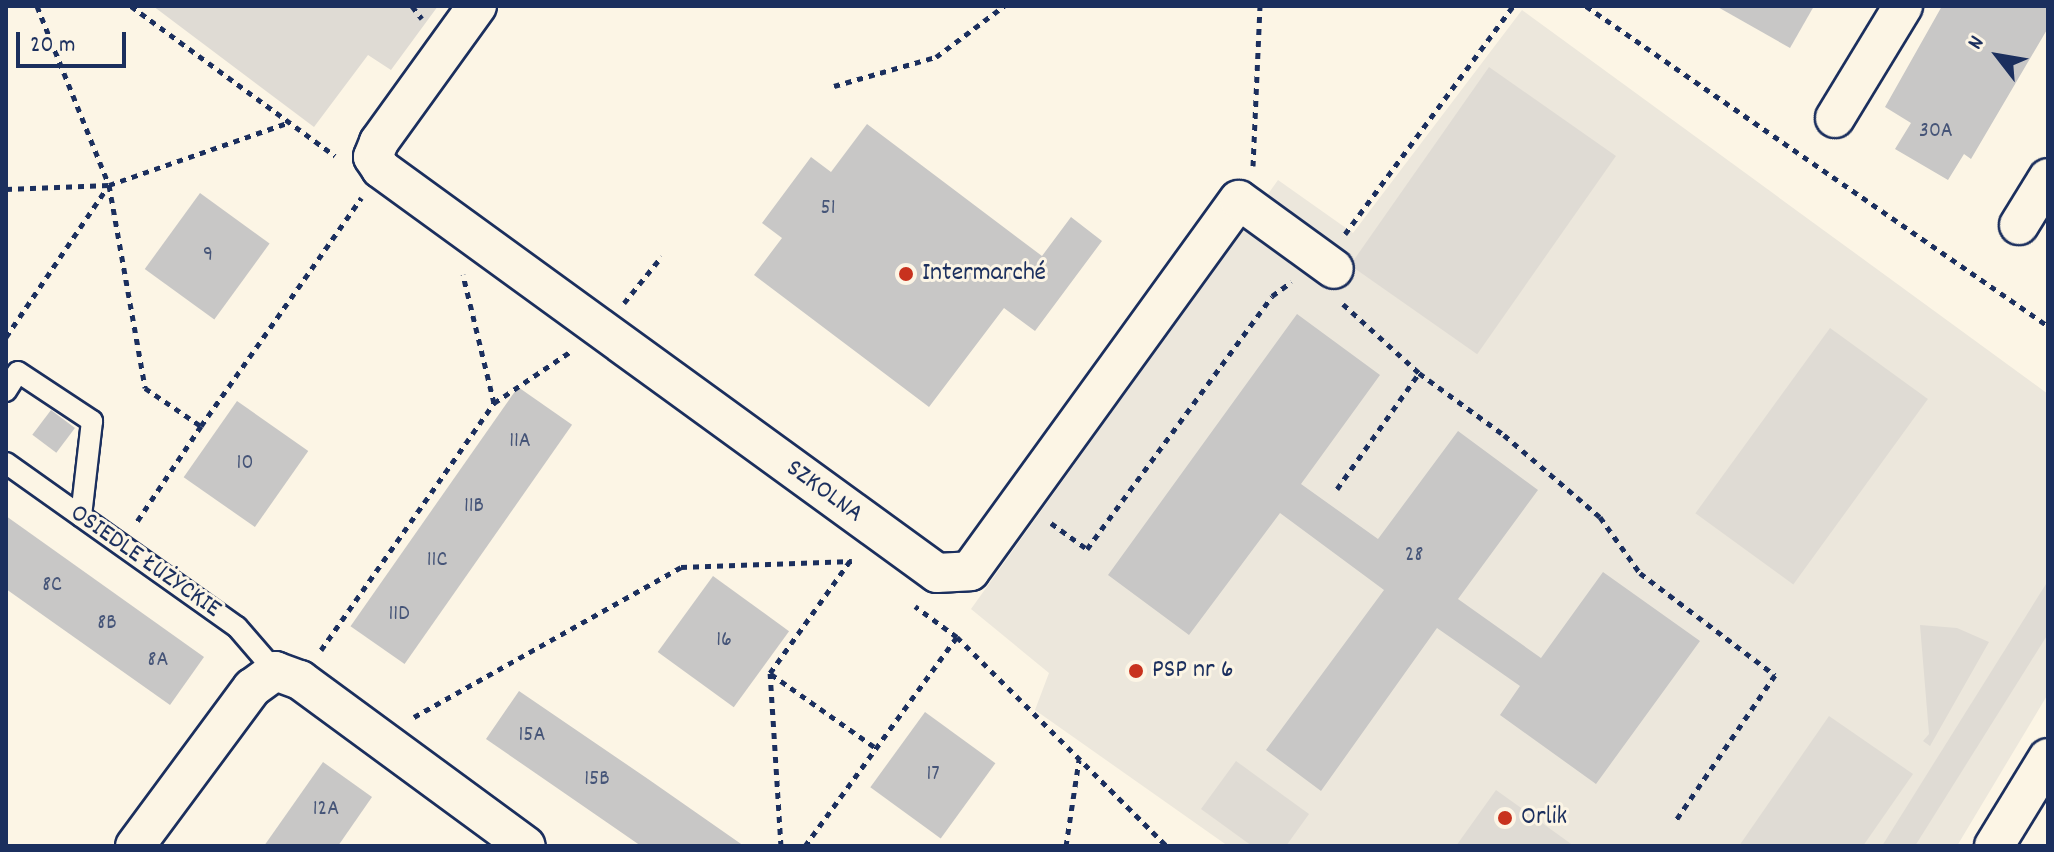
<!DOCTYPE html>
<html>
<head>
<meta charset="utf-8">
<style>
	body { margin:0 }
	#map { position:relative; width:2054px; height:852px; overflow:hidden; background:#fcf5e5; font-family:Dekko,sans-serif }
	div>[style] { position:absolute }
	.built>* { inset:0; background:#ece7dc }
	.green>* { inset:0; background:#dfdbd4; transform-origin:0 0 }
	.building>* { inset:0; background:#c8c7c6; transform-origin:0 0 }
	.path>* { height:5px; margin-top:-2.5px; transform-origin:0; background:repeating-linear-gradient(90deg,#1b2f5e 0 6px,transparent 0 12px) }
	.roads { filter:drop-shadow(2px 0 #1b2f5e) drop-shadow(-2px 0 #1b2f5e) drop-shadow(0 2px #1b2f5e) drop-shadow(0 -2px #1b2f5e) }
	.service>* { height:20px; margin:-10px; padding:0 10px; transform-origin:10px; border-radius:10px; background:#fcf5e5 }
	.minor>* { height:38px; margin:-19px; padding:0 19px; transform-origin:19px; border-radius:19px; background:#fcf5e5 }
	.dots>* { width:22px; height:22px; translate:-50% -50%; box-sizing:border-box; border:4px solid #fcf5e5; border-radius:50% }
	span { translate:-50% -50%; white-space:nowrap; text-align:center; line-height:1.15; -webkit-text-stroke:6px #fcf5e5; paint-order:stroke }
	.number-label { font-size:22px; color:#465578 }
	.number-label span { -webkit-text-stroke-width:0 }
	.poi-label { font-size:26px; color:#1b2f5e }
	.left { translate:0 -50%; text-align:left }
	.street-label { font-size:26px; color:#1b2f5e }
	.frame { position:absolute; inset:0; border:8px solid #1b2f5e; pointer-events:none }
	.north { position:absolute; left:1958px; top:16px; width:80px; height:80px; -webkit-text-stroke:6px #fcf5e5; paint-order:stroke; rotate:301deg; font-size:22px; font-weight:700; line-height:32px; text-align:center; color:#1b2f5e }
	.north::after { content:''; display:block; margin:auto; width:28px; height:36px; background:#1b2f5e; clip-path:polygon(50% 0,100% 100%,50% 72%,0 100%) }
	.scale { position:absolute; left:16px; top:32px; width:110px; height:36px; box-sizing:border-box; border:4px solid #1b2f5e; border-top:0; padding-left:10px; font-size:24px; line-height:28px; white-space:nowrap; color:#1b2f5e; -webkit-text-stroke:6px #fcf5e5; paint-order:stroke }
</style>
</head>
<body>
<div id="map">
	<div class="built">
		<i style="clip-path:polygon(1522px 10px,2048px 394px,2048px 694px,1957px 846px,1228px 846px,1035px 710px,1049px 673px,971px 609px,1278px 180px,1353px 233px)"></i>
	</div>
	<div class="green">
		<i style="clip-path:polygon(153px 6px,438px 6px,391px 70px,368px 55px,314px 127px)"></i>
		<i style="left:1489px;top:67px;width:155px;height:242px;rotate:35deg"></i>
		<i style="left:1830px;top:328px;width:121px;height:229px;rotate:36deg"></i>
		<i style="clip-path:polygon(2046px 584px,2048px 634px,1915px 846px,1882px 846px)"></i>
		<i style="clip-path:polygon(1920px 625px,1957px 628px,1989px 642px,1930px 746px,1923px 741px,1929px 734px)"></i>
		<i style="clip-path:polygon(1829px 716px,1913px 774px,1863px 846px,1739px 846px)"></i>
		<i style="clip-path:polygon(1236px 761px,1309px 814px,1286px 846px,1252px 846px,1201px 809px)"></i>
		<i style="clip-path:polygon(1496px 790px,1574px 846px,1456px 846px)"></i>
	</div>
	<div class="building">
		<i style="clip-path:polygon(1716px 6px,1814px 6px,1790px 48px)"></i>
		<i style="clip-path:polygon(1942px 6px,2048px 6px,2048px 28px,1971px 159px,1964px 154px,1948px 180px,1895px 149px,1911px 123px,1885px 107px)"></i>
		<i style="clip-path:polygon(867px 124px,1042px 256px,1071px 217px,1102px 241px,1035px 331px,1004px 308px,929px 407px,754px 275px,782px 238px,762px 223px,811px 157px,831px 172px)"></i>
		<i style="left:200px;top:193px;width:86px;height:94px;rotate:36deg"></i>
		<i style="clip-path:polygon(1297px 314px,1380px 375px,1301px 484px,1378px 539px,1458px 431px,1538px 490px,1458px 599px,1541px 658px,1603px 572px,1700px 641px,1596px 784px,1500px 715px,1520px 686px,1437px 628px,1321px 791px,1266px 750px,1384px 590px,1280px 513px,1189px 635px,1108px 575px)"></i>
		<i style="left:518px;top:387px;width:66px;height:292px;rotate:35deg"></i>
		<i style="left:237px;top:401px;width:87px;height:93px;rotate:35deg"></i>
		<i style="left:51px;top:410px;width:30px;height:31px;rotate:37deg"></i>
		<i style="clip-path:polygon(6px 516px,204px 657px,170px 705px,6px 589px)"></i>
		<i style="left:713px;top:576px;width:94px;height:94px;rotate:36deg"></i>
		<i style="clip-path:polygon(519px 691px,648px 779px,744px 846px,641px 846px,615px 828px,486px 739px)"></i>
		<i style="left:925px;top:712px;width:87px;height:93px;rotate:36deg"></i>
		<i style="clip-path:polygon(323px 762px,372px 797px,338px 846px,264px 846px)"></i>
	</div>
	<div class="path">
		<i style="left:37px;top:6px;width:193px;rotate:68.1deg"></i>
		<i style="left:109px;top:185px;width:206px;rotate:79.9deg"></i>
		<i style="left:145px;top:388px;width:68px;rotate:34.2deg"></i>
		<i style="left:201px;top:426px;width:117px;rotate:123.8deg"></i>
		<i style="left:131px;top:6px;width:253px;rotate:36.3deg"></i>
		<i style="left:412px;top:6px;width:16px;rotate:52deg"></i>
		<i style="left:1586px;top:6px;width:562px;rotate:34.71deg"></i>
		<i style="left:834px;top:86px;width:106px;rotate:-15.9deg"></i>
		<i style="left:936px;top:57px;width:85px;rotate:-36.9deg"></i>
		<i style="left:1253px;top:166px;width:160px;rotate:-87.5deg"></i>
		<i style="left:6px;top:189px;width:103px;rotate:-2.2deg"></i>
		<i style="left:1345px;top:234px;width:283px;rotate:-53.6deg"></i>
		<i style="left:624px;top:303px;width:60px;rotate:-51deg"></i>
		<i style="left:1343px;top:304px;width:103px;rotate:42.2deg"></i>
		<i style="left:1419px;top:373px;width:105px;rotate:36.1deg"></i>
		<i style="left:1504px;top:435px;width:126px;rotate:40.5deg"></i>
		<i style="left:1600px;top:517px;width:69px;rotate:54.5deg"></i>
		<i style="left:1640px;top:573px;width:169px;rotate:37.1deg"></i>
		<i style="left:1775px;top:675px;width:176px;rotate:124.3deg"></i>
		<i style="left:6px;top:337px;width:184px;rotate:-55.9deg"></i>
		<i style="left:109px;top:185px;width:192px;rotate:-19.2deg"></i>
		<i style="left:494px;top:403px;width:92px;rotate:-33.9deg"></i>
		<i style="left:201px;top:426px;width:279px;rotate:-54.9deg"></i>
		<i style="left:1337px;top:489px;width:142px;rotate:-54.7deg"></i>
		<i style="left:1051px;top:523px;width:44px;rotate:35.8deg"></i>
		<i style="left:1087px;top:549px;width:313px;rotate:-53.8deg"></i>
		<i style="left:1272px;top:296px;width:24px;rotate:-36deg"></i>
		<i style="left:957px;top:637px;width:296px;rotate:44.9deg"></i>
		<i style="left:321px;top:650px;width:302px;rotate:-55deg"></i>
		<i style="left:494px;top:403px;width:132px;rotate:-103.6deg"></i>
		<i style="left:771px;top:674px;width:128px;rotate:35.2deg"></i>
		<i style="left:414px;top:717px;width:306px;rotate:-29.3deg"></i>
		<i style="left:681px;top:567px;width:171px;rotate:-2deg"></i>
		<i style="left:781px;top:846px;width:173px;rotate:-93.6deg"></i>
		<i style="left:770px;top:673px;width:138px;rotate:-54.5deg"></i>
		<i style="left:805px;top:846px;width:258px;rotate:-54deg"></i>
		<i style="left:957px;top:637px;width:52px;rotate:-143.6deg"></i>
		<i style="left:1066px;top:846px;width:87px;rotate:-81.4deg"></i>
	</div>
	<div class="roads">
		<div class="service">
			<i style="left:6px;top:391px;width:22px;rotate:-58deg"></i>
			<i style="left:18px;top:372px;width:89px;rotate:33.5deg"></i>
			<i style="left:92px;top:421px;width:96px;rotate:96.6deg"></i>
			<i style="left:6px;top:463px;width:283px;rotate:35.4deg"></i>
			<i style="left:237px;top:627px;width:58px;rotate:49.2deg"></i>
		</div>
		<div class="minor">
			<i style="left:477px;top:6px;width:168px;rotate:125.8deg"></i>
			<i style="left:379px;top:142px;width:16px;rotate:112deg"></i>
			<i style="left:373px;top:157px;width:14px;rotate:56deg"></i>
			<i style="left:381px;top:169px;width:687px;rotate:36deg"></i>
			<i style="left:937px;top:573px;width:33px;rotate:-3deg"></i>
			<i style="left:970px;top:571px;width:458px;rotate:-54.1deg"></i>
			<i style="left:1239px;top:200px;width:117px;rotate:36deg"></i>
			<i style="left:1835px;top:118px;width:131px;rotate:-58.7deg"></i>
			<i style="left:2019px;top:225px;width:55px;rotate:-58.3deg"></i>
			<i style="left:135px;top:846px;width:197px;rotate:-53.5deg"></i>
			<i style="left:252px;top:688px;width:29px;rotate:-36deg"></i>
			<i style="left:275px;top:671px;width:27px;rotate:20deg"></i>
			<i style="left:300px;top:680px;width:280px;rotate:36.3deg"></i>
			<i style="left:1994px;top:846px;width:103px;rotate:-58.5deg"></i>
		</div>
	</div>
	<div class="dots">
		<i style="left:906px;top:274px;background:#c8321e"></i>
		<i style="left:1136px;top:671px;background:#c8321e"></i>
		<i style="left:1505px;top:818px;background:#c8321e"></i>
	</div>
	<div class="number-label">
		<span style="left:1936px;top:132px">30A</span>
		<span style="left:828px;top:209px">51</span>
		<span style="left:208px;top:256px">9</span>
		<span style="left:520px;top:442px">11A</span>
		<span style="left:245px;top:464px">10</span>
		<span style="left:474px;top:507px">11B</span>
		<span style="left:1414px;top:556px">28</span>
		<span style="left:437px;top:561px">11C</span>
		<span style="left:52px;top:586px">8C</span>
		<span style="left:399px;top:615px">11D</span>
		<span style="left:107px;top:624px">8B</span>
		<span style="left:724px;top:641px">16</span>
		<span style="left:158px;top:661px">8A</span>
		<span style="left:532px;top:736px">15A</span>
		<span style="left:933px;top:775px">17</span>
		<span style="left:597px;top:780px">15B</span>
		<span style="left:326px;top:810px">12A</span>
	</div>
	<div class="poi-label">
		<span class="left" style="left:922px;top:274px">Intermarché</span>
		<span class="left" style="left:1152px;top:671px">PSP nr 6</span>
		<span class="left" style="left:1521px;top:818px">Orlik</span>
	</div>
	<div class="street-label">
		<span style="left:824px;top:492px;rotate:36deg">SZKOLNA</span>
		<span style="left:145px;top:562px;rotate:35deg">OSIEDLE ŁUŻYCKIE</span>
	</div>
	<div class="frame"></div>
	<div class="north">N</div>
	<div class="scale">20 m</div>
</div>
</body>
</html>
